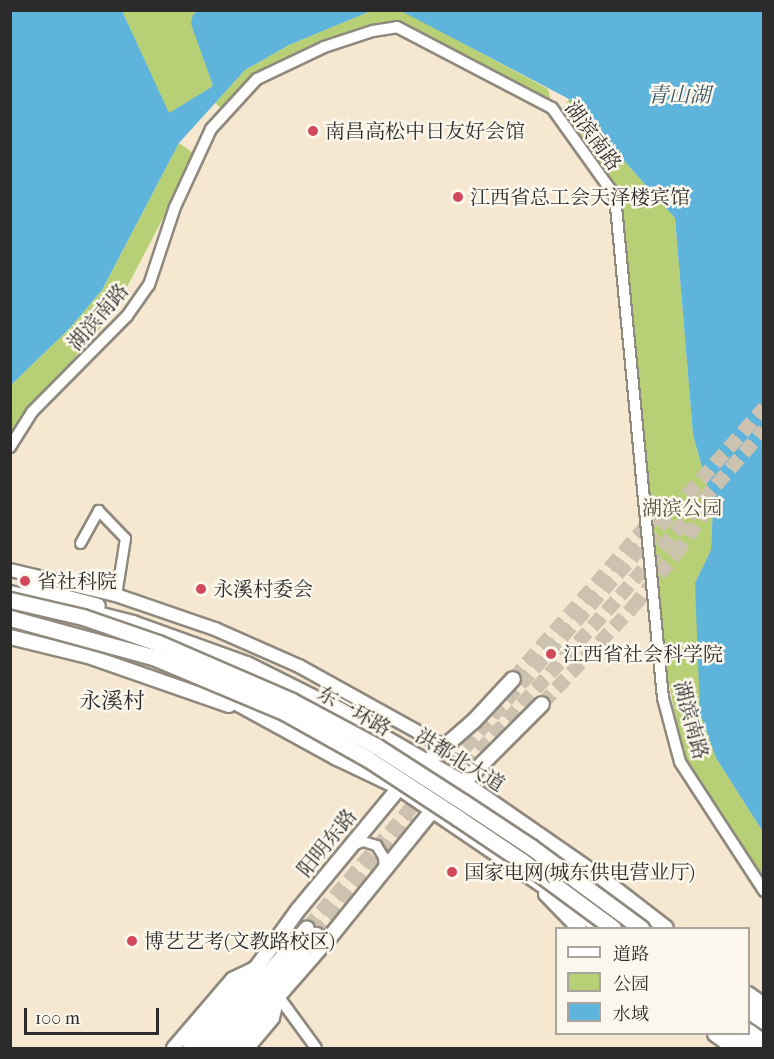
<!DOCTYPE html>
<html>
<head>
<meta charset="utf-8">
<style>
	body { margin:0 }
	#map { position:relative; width:774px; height:1059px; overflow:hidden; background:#f6e7d0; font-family:"IM FELL French Canon","Noto Serif SC",serif }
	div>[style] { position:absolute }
	.green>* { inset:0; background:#b8d075 }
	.water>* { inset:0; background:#5eb4db }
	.primary-tunnel>* { height:14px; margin-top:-7px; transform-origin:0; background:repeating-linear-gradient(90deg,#cdc1af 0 14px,transparent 0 21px) }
	.roads { filter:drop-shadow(2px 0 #90897e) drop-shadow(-2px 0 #90897e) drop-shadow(0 2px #90897e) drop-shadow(0 -2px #90897e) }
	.minor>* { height:9px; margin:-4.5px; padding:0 4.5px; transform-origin:4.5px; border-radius:4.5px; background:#fff }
	.tertiary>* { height:10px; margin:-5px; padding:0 5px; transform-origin:5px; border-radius:5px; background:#fff }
	.secondary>* { height:12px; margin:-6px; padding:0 6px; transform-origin:6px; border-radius:6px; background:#fff }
	.primary>* { height:14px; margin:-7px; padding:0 7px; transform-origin:7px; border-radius:7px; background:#fff }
	.trunk>* { height:15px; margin:-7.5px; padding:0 7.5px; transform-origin:7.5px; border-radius:7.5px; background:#fff }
	.bridges { filter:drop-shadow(2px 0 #90897e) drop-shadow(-2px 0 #90897e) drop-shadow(0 2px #90897e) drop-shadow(0 -2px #90897e) }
	.trunk-bridge>* { height:15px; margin:-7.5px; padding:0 7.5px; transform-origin:7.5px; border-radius:7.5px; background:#fff }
	.dots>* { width:16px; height:16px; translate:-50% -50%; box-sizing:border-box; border:3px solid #fbf7ec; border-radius:50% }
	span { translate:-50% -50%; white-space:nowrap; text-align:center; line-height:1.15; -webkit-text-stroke:5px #fbf7ec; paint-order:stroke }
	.poi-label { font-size:20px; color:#2b2b2b }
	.left { translate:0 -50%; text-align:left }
	.street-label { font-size:20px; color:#2b2b2b }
	.park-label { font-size:20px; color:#4e543e }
	.water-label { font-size:21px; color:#3d5b69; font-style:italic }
	.quarter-label { font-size:22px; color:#2b2b2b }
	.frame { position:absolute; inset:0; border:12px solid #2b2b2b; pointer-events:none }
	.legend { position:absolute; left:555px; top:927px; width:195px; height:108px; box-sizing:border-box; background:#fbf7ec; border:2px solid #a8a59f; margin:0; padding:8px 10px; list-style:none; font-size:18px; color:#2b2b2b }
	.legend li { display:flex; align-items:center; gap:12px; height:30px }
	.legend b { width:30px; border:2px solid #a8a59f }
	.scale { position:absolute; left:24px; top:1008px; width:135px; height:27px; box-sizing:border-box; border:3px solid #2b2b2b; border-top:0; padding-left:8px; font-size:18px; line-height:21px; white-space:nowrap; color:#2b2b2b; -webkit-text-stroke:4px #fbf7ec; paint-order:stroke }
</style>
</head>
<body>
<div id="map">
	<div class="green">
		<i style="clip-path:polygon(401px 10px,548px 89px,552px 108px,397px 27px,373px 31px,257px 79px,225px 112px,215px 103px,245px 70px,289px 45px,371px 11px)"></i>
		<i style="clip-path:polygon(122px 11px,199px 11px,193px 14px,192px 25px,213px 86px,168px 114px)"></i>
		<i style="clip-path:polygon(569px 99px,675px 218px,693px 435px,713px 506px,711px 550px,695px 583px,716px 758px,763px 832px,763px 881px,684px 760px,665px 664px,619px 193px,563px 108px)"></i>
		<i style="clip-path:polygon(179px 143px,196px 155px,114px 312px,11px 431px,11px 385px,70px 328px,102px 290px)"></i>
	</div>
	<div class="water">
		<i style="clip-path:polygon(11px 10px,122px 11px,169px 113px,213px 86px,191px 24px,193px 14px,199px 11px,371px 11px,289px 45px,245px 70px,179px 143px,102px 290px,70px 328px,11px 385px)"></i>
		<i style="clip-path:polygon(401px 11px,763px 11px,763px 832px,716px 758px,700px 713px,695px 583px,711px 550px,713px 506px,693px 435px,675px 218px,569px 99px)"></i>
	</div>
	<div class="primary-tunnel">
		<i style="left:513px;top:679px;width:201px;rotate:-49deg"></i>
		<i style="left:645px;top:527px;width:36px;rotate:-44deg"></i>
		<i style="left:542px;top:704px;width:133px;rotate:-46.8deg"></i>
		<i style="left:633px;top:607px;width:68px;rotate:-50.9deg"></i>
		<i style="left:676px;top:554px;width:60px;rotate:-55.8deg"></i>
		<i style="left:437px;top:779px;width:495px;rotate:-48.6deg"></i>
		<i style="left:437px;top:798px;width:273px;rotate:-47.8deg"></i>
		<i style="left:620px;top:596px;width:220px;rotate:-49.1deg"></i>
		<i style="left:307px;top:928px;width:179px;rotate:-49.1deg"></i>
		<i style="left:316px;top:935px;width:152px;rotate:-48.7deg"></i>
	</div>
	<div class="roads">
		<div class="minor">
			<i style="left:80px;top:543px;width:38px;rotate:-61deg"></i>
			<i style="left:98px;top:510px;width:39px;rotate:46deg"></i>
			<i style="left:125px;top:538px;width:58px;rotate:99deg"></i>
			<i style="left:352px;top:845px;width:12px;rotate:-20deg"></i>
			<i style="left:363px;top:841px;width:14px;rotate:17deg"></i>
			<i style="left:376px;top:845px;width:13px;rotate:58deg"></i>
			<i style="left:383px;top:856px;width:13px;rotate:86deg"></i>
		</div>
		<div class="tertiary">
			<i style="left:10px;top:447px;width:41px;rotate:-57.8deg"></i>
			<i style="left:32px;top:412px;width:135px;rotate:-45.3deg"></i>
			<i style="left:127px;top:316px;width:38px;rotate:-55deg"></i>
			<i style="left:149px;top:285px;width:82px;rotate:-71.6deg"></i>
			<i style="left:175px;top:207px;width:86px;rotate:-65.2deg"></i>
			<i style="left:211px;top:129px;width:68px;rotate:-47.4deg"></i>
			<i style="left:257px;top:79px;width:74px;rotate:-25.5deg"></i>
			<i style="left:324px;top:47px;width:52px;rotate:-18.1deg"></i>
			<i style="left:373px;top:31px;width:24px;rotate:-9deg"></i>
			<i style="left:397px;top:27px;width:175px;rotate:27.6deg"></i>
			<i style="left:552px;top:108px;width:108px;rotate:54.4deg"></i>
			<i style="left:615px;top:196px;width:504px;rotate:84.54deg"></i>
			<i style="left:663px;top:698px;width:66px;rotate:75.1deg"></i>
			<i style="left:680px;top:762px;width:154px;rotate:56.9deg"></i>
			<i style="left:278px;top:996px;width:64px;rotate:53.8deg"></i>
		</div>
		<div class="secondary">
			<i style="left:10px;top:570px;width:109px;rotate:13.3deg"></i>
			<i style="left:116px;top:595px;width:105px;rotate:19deg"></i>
			<i style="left:215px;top:629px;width:92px;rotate:23.8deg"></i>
			<i style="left:299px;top:666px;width:167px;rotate:29deg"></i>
			<i style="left:173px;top:1048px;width:91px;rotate:-49.5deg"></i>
			<i style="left:232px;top:979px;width:25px;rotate:-26deg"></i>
			<i style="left:248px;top:1048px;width:39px;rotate:-50deg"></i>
			<i style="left:273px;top:1018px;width:23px;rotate:-77deg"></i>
		</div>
		<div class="primary">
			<i style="left:30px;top:588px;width:70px;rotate:14.8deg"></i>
			<i style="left:10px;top:593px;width:46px;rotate:12.5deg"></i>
			<i style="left:82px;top:610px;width:53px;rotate:14.3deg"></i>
			<i style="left:133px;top:623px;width:121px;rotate:19.8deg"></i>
			<i style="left:247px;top:664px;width:85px;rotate:26.6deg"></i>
			<i style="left:323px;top:702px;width:163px;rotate:29.9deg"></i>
			<i style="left:464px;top:783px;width:165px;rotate:34.7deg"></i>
			<i style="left:600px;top:877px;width:83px;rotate:37.7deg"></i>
			<i style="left:10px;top:637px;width:80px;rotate:13.7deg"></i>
			<i style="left:88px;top:656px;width:149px;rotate:19.2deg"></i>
			<i style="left:204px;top:685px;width:152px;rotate:28.8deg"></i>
			<i style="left:337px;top:758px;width:68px;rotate:25.4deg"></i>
			<i style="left:398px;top:787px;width:201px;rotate:34.2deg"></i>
			<i style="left:564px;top:900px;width:46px;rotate:37.9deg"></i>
			<i style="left:421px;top:767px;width:70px;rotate:-41deg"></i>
			<i style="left:474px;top:721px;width:57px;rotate:-47.1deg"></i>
			<i style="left:459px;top:787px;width:117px;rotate:-45deg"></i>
			<i style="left:546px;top:894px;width:47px;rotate:45.9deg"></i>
			<i style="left:748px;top:994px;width:19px;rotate:35deg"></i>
			<i style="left:715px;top:1034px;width:24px;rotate:36deg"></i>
			<i style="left:733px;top:1034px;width:24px;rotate:36deg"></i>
			<i style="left:190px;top:1048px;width:104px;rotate:-50.5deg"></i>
			<i style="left:256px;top:968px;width:72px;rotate:-54.1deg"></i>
			<i style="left:298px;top:910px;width:166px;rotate:-50.4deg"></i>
			<i style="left:205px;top:1048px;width:157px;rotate:-49.6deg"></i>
			<i style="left:221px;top:1048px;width:148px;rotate:-49.9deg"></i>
			<i style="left:233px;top:1048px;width:147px;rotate:-48.9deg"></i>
			<i style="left:330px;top:937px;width:170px;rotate:-51deg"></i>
		</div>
		<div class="trunk">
			<i style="left:748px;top:1010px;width:19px;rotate:35deg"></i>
			<i style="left:748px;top:1031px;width:20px;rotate:37deg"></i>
		</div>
	</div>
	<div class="bridges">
		<div class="trunk-bridge">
			<i style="left:10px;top:600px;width:75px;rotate:13.1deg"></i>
			<i style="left:83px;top:617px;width:79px;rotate:19.1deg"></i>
			<i style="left:158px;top:643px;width:146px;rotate:23.4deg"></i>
			<i style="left:292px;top:701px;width:95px;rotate:28.2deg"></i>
			<i style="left:376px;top:746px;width:103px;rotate:32.8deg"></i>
			<i style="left:463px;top:802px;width:82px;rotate:33.5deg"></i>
			<i style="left:531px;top:847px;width:137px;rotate:36.4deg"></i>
			<i style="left:10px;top:618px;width:148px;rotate:15.3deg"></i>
			<i style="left:153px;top:657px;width:142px;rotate:22.8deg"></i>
			<i style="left:284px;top:712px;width:96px;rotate:29.2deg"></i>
			<i style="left:368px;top:759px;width:108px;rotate:33.2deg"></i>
			<i style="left:458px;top:818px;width:77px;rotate:33.9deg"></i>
			<i style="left:522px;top:861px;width:113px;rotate:36.4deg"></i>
		</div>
	</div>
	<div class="dots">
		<i style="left:313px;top:131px;background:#d1495b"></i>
		<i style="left:458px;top:197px;background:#d1495b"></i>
		<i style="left:25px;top:581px;background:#d1495b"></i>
		<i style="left:201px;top:589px;background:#d1495b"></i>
		<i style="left:551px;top:654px;background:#d1495b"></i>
		<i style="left:452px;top:872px;background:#d1495b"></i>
		<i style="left:132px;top:941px;background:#d1495b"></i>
	</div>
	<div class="poi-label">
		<span class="left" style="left:325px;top:131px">南昌高松中日友好会馆</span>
		<span class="left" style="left:470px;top:197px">江西省总工会天泽楼宾馆</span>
		<span class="left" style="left:37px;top:581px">省社科院</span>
		<span class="left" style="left:213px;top:589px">永溪村委会</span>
		<span class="left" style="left:563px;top:654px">江西省社会科学院</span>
		<span class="left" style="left:464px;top:872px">国家电网(城东供电营业厅)</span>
		<span class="left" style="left:144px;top:941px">博艺艺考(文教路校区)</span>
	</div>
	<div class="street-label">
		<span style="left:593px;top:136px;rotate:54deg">湖滨南路</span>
		<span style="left:98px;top:317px;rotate:-49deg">湖滨南路</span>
		<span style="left:354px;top:711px;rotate:29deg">东一环路</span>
		<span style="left:691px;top:720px;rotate:75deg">湖滨南路</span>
		<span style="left:460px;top:760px;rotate:32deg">洪都北大道</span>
		<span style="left:327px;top:843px;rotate:-51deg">阳明东路</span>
	</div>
	<div class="park-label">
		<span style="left:682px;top:508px">湖滨公园</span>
	</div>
	<div class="water-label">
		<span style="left:679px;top:95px">青山湖</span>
	</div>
	<div class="quarter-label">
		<span style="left:112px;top:702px">永溪村</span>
	</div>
	<div class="frame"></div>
	<ul class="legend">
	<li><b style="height:8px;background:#fff"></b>道路</li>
	<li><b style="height:16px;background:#b8d075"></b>公园</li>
	<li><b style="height:16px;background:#5eb4db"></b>水域</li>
	</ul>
	<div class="scale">100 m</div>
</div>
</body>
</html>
